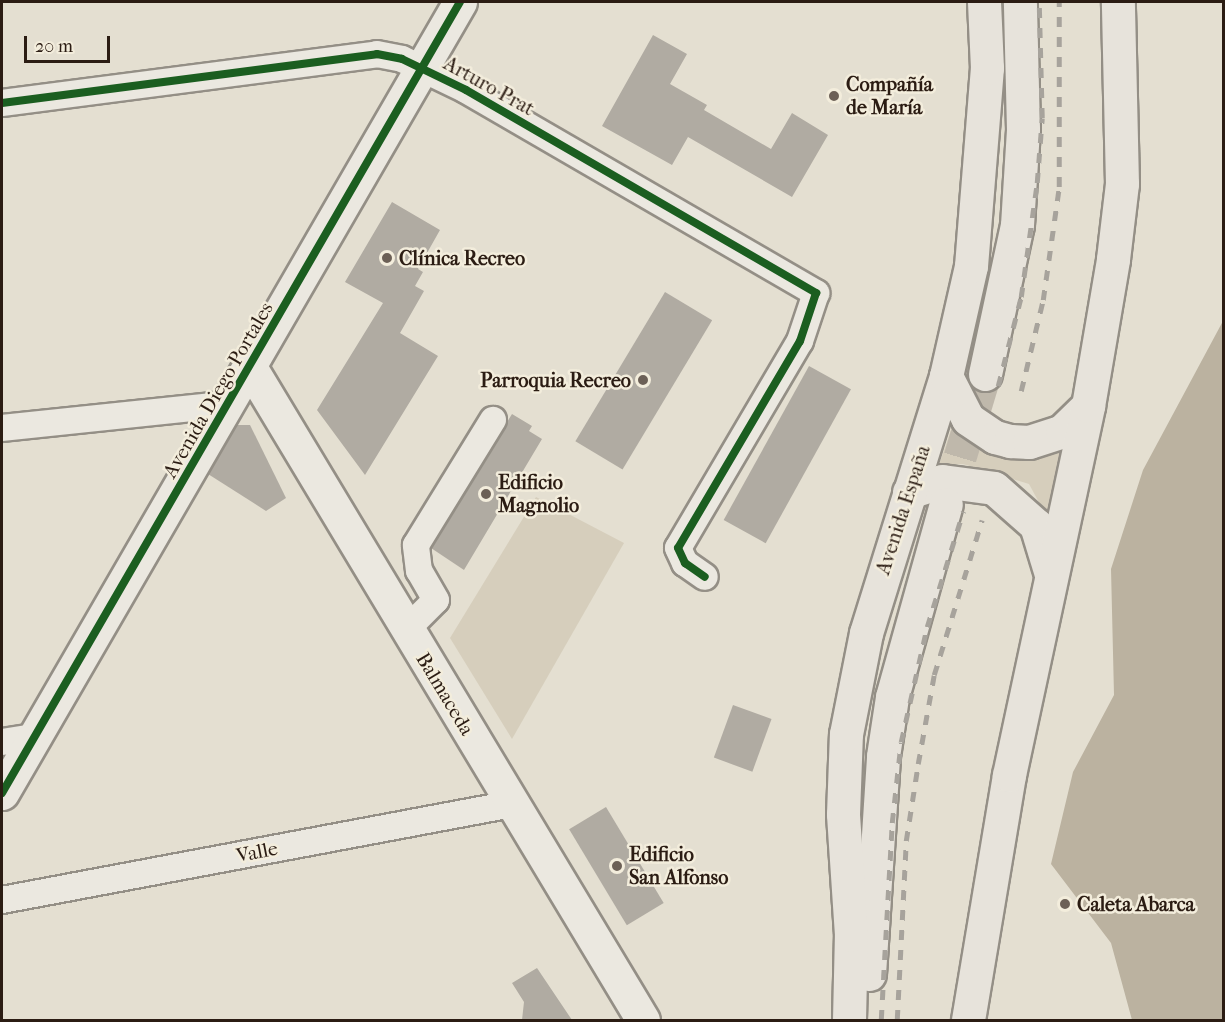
<!DOCTYPE html>
<html>
<head>
<meta charset="utf-8">
<style>
	body { margin:0 }
	#map { position:relative; width:1225px; height:1022px; overflow:hidden; background:#e4dfd1; font-family:"IM FELL French Canon",serif }
	div>[style] { position:absolute }
	.green>* { inset:0; background:#d6cebc }
	.water>* { inset:0; background:#bbb2a0 }
	.building>* { inset:0; background:#b0aba2; transform-origin:0 0 }
	.primary-tunnel>* { height:33px; margin-top:-16.5px; transform-origin:0; background:repeating-linear-gradient(90deg,#bfb8ab 0 33px,transparent 0 49px) }
	.roads { filter:drop-shadow(2px 0 #948f86) drop-shadow(-2px 0 #948f86) drop-shadow(0 2px #948f86) drop-shadow(0 -2px #948f86) }
	.minor>* { height:26px; margin:-13px; padding:0 13px; transform-origin:13px; border-radius:13px; background:#ebe8e0 }
	.tertiary>* { height:33px; margin:-16.5px; padding:0 16.5px; transform-origin:16.5px; border-radius:16.5px; background:#ebe8e0 }
	.primary>* { height:33px; margin:-16.5px; padding:0 16.5px; transform-origin:16.5px; border-radius:16.5px; background:#e7e3db }
	.rail>* { height:4.5px; margin-top:-2.25px; transform-origin:0; background:repeating-linear-gradient(90deg,#a7a39c 0 10px,transparent 0 20px) }
	.cycleway>* { height:8px; margin:-4px; padding:0 4px; transform-origin:4px; border-radius:4px; background:#1b5e20 }
	.dots>* { width:16px; height:16px; translate:-50% -50%; box-sizing:border-box; border:3px solid #f3eddc; border-radius:50% }
	span { translate:-50% -50%; white-space:nowrap; text-align:center; line-height:1.15; -webkit-text-stroke:5px #f3eddc; paint-order:stroke }
	.poi-label { font-size:20px; color:#2b1c13; font-weight:700 }
	.left { translate:0 -50%; text-align:left }
	.right { translate:-100% -50%; text-align:right }
	.street-label { font-size:20px; color:#2b1c13 }
	.frame { position:absolute; inset:0; border:3px solid #2b1c13; pointer-events:none }
	.scale { position:absolute; left:24px; top:36px; width:86px; height:27px; box-sizing:border-box; border:3px solid #2b1c13; border-top:0; padding-left:8px; font-size:18px; line-height:21px; white-space:nowrap; color:#2b1c13; -webkit-text-stroke:4px #f3eddc; paint-order:stroke }
</style>
</head>
<body>
<div id="map">
	<div class="green">
		<i style="clip-path:polygon(955px 418px,1063px 442px,1048px 519px,1029px 484px,963px 464px,939px 465px)"></i>
		<i style="clip-path:polygon(536px 497px,624px 543px,512px 739px,450px 638px)"></i>
	</div>
	<div class="water">
		<i style="clip-path:polygon(1223px 321px,1223px 1020px,1132px 1020px,1111px 943px,1051px 864px,1073px 772px,1114px 695px,1111px 569px,1143px 470px)"></i>
	</div>
	<div class="building">
		<i style="clip-path:polygon(653px 35px,687px 54px,670px 84px,707px 105px,704px 110px,771px 149px,792px 113px,828px 135px,792px 197px,688px 137px,672px 165px,602px 126px)"></i>
		<i style="clip-path:polygon(392px 202px,440px 230px,418px 269px,423px 272px,415px 286px,424px 291px,400px 333px,438px 356px,365px 475px,317px 410px,383px 303px,345px 282px)"></i>
		<i style="left:665px;top:292px;width:55px;height:174px;rotate:31deg"></i>
		<i style="left:809px;top:366px;width:48px;height:176px;rotate:29deg"></i>
		<i style="clip-path:polygon(512px 414px,532px 426px,529px 431px,542px 439px,464px 570px,431px 548px)"></i>
		<i style="clip-path:polygon(237px 425px,250px 425px,286px 498px,266px 511px,208px 474px)"></i>
		<i style="left:733px;top:705px;width:41px;height:56px;rotate:20deg"></i>
		<i style="left:606px;top:807px;width:112px;height:43px;rotate:59deg"></i>
		<i style="clip-path:polygon(537px 968px,572px 1020px,522px 1020px,524px 1002px,512px 983px)"></i>
	</div>
	<div class="primary-tunnel">
		<i style="left:946px;top:504px;width:136px;rotate:-73.3deg"></i>
	</div>
	<div class="roads">
		<div class="minor">
			<i style="left:2px;top:103px;width:378px;rotate:-7.4deg"></i>
			<i style="left:377px;top:54px;width:25px;rotate:11deg"></i>
			<i style="left:402px;top:59px;width:71px;rotate:25.8deg"></i>
			<i style="left:466px;top:90px;width:405px;rotate:30.1deg"></i>
			<i style="left:816px;top:293px;width:51px;rotate:108.4deg"></i>
			<i style="left:800px;top:341px;width:240px;rotate:120.5deg"></i>
			<i style="left:678px;top:548px;width:17px;rotate:65deg"></i>
			<i style="left:685px;top:563px;width:24px;rotate:35deg"></i>
			<i style="left:2px;top:428px;width:228px;rotate:-6deg"></i>
			<i style="left:406px;top:630px;width:42px;rotate:-45deg"></i>
			<i style="left:436px;top:600px;width:34px;rotate:-120deg"></i>
			<i style="left:419px;top:571px;width:26px;rotate:-97deg"></i>
			<i style="left:416px;top:545px;width:147px;rotate:-58.4deg"></i>
			<i style="left:2px;top:742px;width:33px;rotate:-9deg"></i>
			<i style="left:2px;top:900px;width:519px;rotate:-10.66deg"></i>
		</div>
		<div class="tertiary">
			<i style="left:250px;top:367px;width:762px;rotate:58.96deg"></i>
			<i style="left:2px;top:793px;width:914px;rotate:-59.93deg"></i>
		</div>
		<div class="primary">
			<i style="left:985px;top:374px;width:152px;rotate:-77.9deg"></i>
			<i style="left:1017px;top:225px;width:96px;rotate:-86.4deg"></i>
			<i style="left:1023px;top:129px;width:127px;rotate:-91.4deg"></i>
			<i style="left:946px;top:376px;width:48px;rotate:62.9deg"></i>
			<i style="left:968px;top:419px;width:32px;rotate:34deg"></i>
			<i style="left:995px;top:437px;width:16px;rotate:15deg"></i>
			<i style="left:1010px;top:441px;width:19px;rotate:3deg"></i>
			<i style="left:1029px;top:442px;width:35px;rotate:-18deg"></i>
			<i style="left:1062px;top:431px;width:36px;rotate:-44deg"></i>
			<i style="left:909px;top:492px;width:35px;rotate:-18deg"></i>
			<i style="left:942px;top:481px;width:52px;rotate:7.7deg"></i>
			<i style="left:994px;top:488px;width:56px;rotate:41.4deg"></i>
			<i style="left:1036px;top:525px;width:48px;rotate:73.1deg"></i>
			<i style="left:869px;top:974px;width:218px;rotate:-86.3deg"></i>
			<i style="left:883px;top:756px;width:60px;rotate:-81.3deg"></i>
			<i style="left:892px;top:697px;width:200px;rotate:-74.4deg"></i>
			<i style="left:849px;top:1020px;width:85px;rotate:-88.7deg"></i>
			<i style="left:851px;top:935px;width:121px;rotate:-93.8deg"></i>
			<i style="left:843px;top:814px;width:80px;rotate:-87.9deg"></i>
			<i style="left:846px;top:734px;width:103px;rotate:-78.8deg"></i>
			<i style="left:866px;top:633px;width:269px;rotate:-72.7deg"></i>
			<i style="left:946px;top:376px;width:113px;rotate:-77.2deg"></i>
			<i style="left:971px;top:266px;width:199px;rotate:-85.4deg"></i>
			<i style="left:987px;top:68px;width:66px;rotate:-92.6deg"></i>
			<i style="left:968px;top:1020px;width:248px;rotate:-80.5deg"></i>
			<i style="left:1009px;top:775px;width:377px;rotate:-77.9deg"></i>
			<i style="left:1088px;top:406px;width:149px;rotate:-80.3deg"></i>
			<i style="left:1113px;top:259px;width:76px;rotate:-83.2deg"></i>
			<i style="left:1122px;top:184px;width:182px;rotate:-91.3deg"></i>
		</div>
	</div>
	<div class="rail">
		<i style="left:998px;top:386px;width:92px;rotate:-75.5deg"></i>
		<i style="left:1021px;top:297px;width:115px;rotate:-82deg"></i>
		<i style="left:1037px;top:183px;width:65px;rotate:-85.6deg"></i>
		<i style="left:1042px;top:118px;width:116px;rotate:-91.5deg"></i>
		<i style="left:1021px;top:391px;width:94px;rotate:-76.4deg"></i>
		<i style="left:1043px;top:300px;width:114px;rotate:-81.9deg"></i>
		<i style="left:1059px;top:187px;width:185px;rotate:-90deg"></i>
		<i style="left:881px;top:1020px;width:197px;rotate:-86.8deg"></i>
		<i style="left:892px;top:823px;width:81px;rotate:-83.7deg"></i>
		<i style="left:901px;top:742px;width:118px;rotate:-77.3deg"></i>
		<i style="left:927px;top:627px;width:121px;rotate:-72.6deg"></i>
		<i style="left:897px;top:1020px;width:179px;rotate:-87.1deg"></i>
		<i style="left:906px;top:841px;width:78px;rotate:-81.1deg"></i>
		<i style="left:918px;top:764px;width:90px;rotate:-79.8deg"></i>
		<i style="left:934px;top:675px;width:162px;rotate:-72.8deg"></i>
	</div>
	<div class="cycleway">
		<i style="left:2px;top:103px;width:378px;rotate:-7.4deg"></i>
		<i style="left:377px;top:54px;width:25px;rotate:11deg"></i>
		<i style="left:402px;top:59px;width:71px;rotate:25.8deg"></i>
		<i style="left:466px;top:90px;width:405px;rotate:30.1deg"></i>
		<i style="left:816px;top:293px;width:51px;rotate:108.4deg"></i>
		<i style="left:800px;top:341px;width:240px;rotate:120.5deg"></i>
		<i style="left:678px;top:548px;width:17px;rotate:65deg"></i>
		<i style="left:685px;top:563px;width:24px;rotate:35deg"></i>
		<i style="left:2px;top:793px;width:914px;rotate:-59.93deg"></i>
	</div>
	<div class="dots">
		<i style="left:834px;top:96px;background:#6c6056"></i>
		<i style="left:387px;top:258px;background:#6c6056"></i>
		<i style="left:643px;top:380px;background:#6c6056"></i>
		<i style="left:486px;top:494px;background:#6c6056"></i>
		<i style="left:617px;top:866px;background:#6c6056"></i>
		<i style="left:1065px;top:904px;background:#6c6056"></i>
	</div>
	<div class="poi-label">
		<span class="left" style="left:846px;top:96px">Compañía<br>de María</span>
		<span class="left" style="left:399px;top:258px">Clínica Recreo</span>
		<span class="right" style="left:631px;top:380px">Parroquia Recreo</span>
		<span class="left" style="left:498px;top:494px">Edificio<br>Magnolio</span>
		<span class="left" style="left:629px;top:866px">Edificio<br>San Alfonso</span>
		<span class="left" style="left:1077px;top:904px">Caleta Abarca</span>
	</div>
	<div class="street-label">
		<span style="left:489px;top:86px;rotate:29deg">Arturo Prat</span>
		<span style="left:218px;top:390px;rotate:-60deg">Avenida Diego Portales</span>
		<span style="left:903px;top:510px;rotate:-72deg">Avenida España</span>
		<span style="left:445px;top:694px;rotate:59deg">Balmaceda</span>
		<span style="left:257px;top:852px;rotate:-11deg">Valle</span>
	</div>
	<div class="frame"></div>
	<div class="scale">20 m</div>
</div>
</body>
</html>
